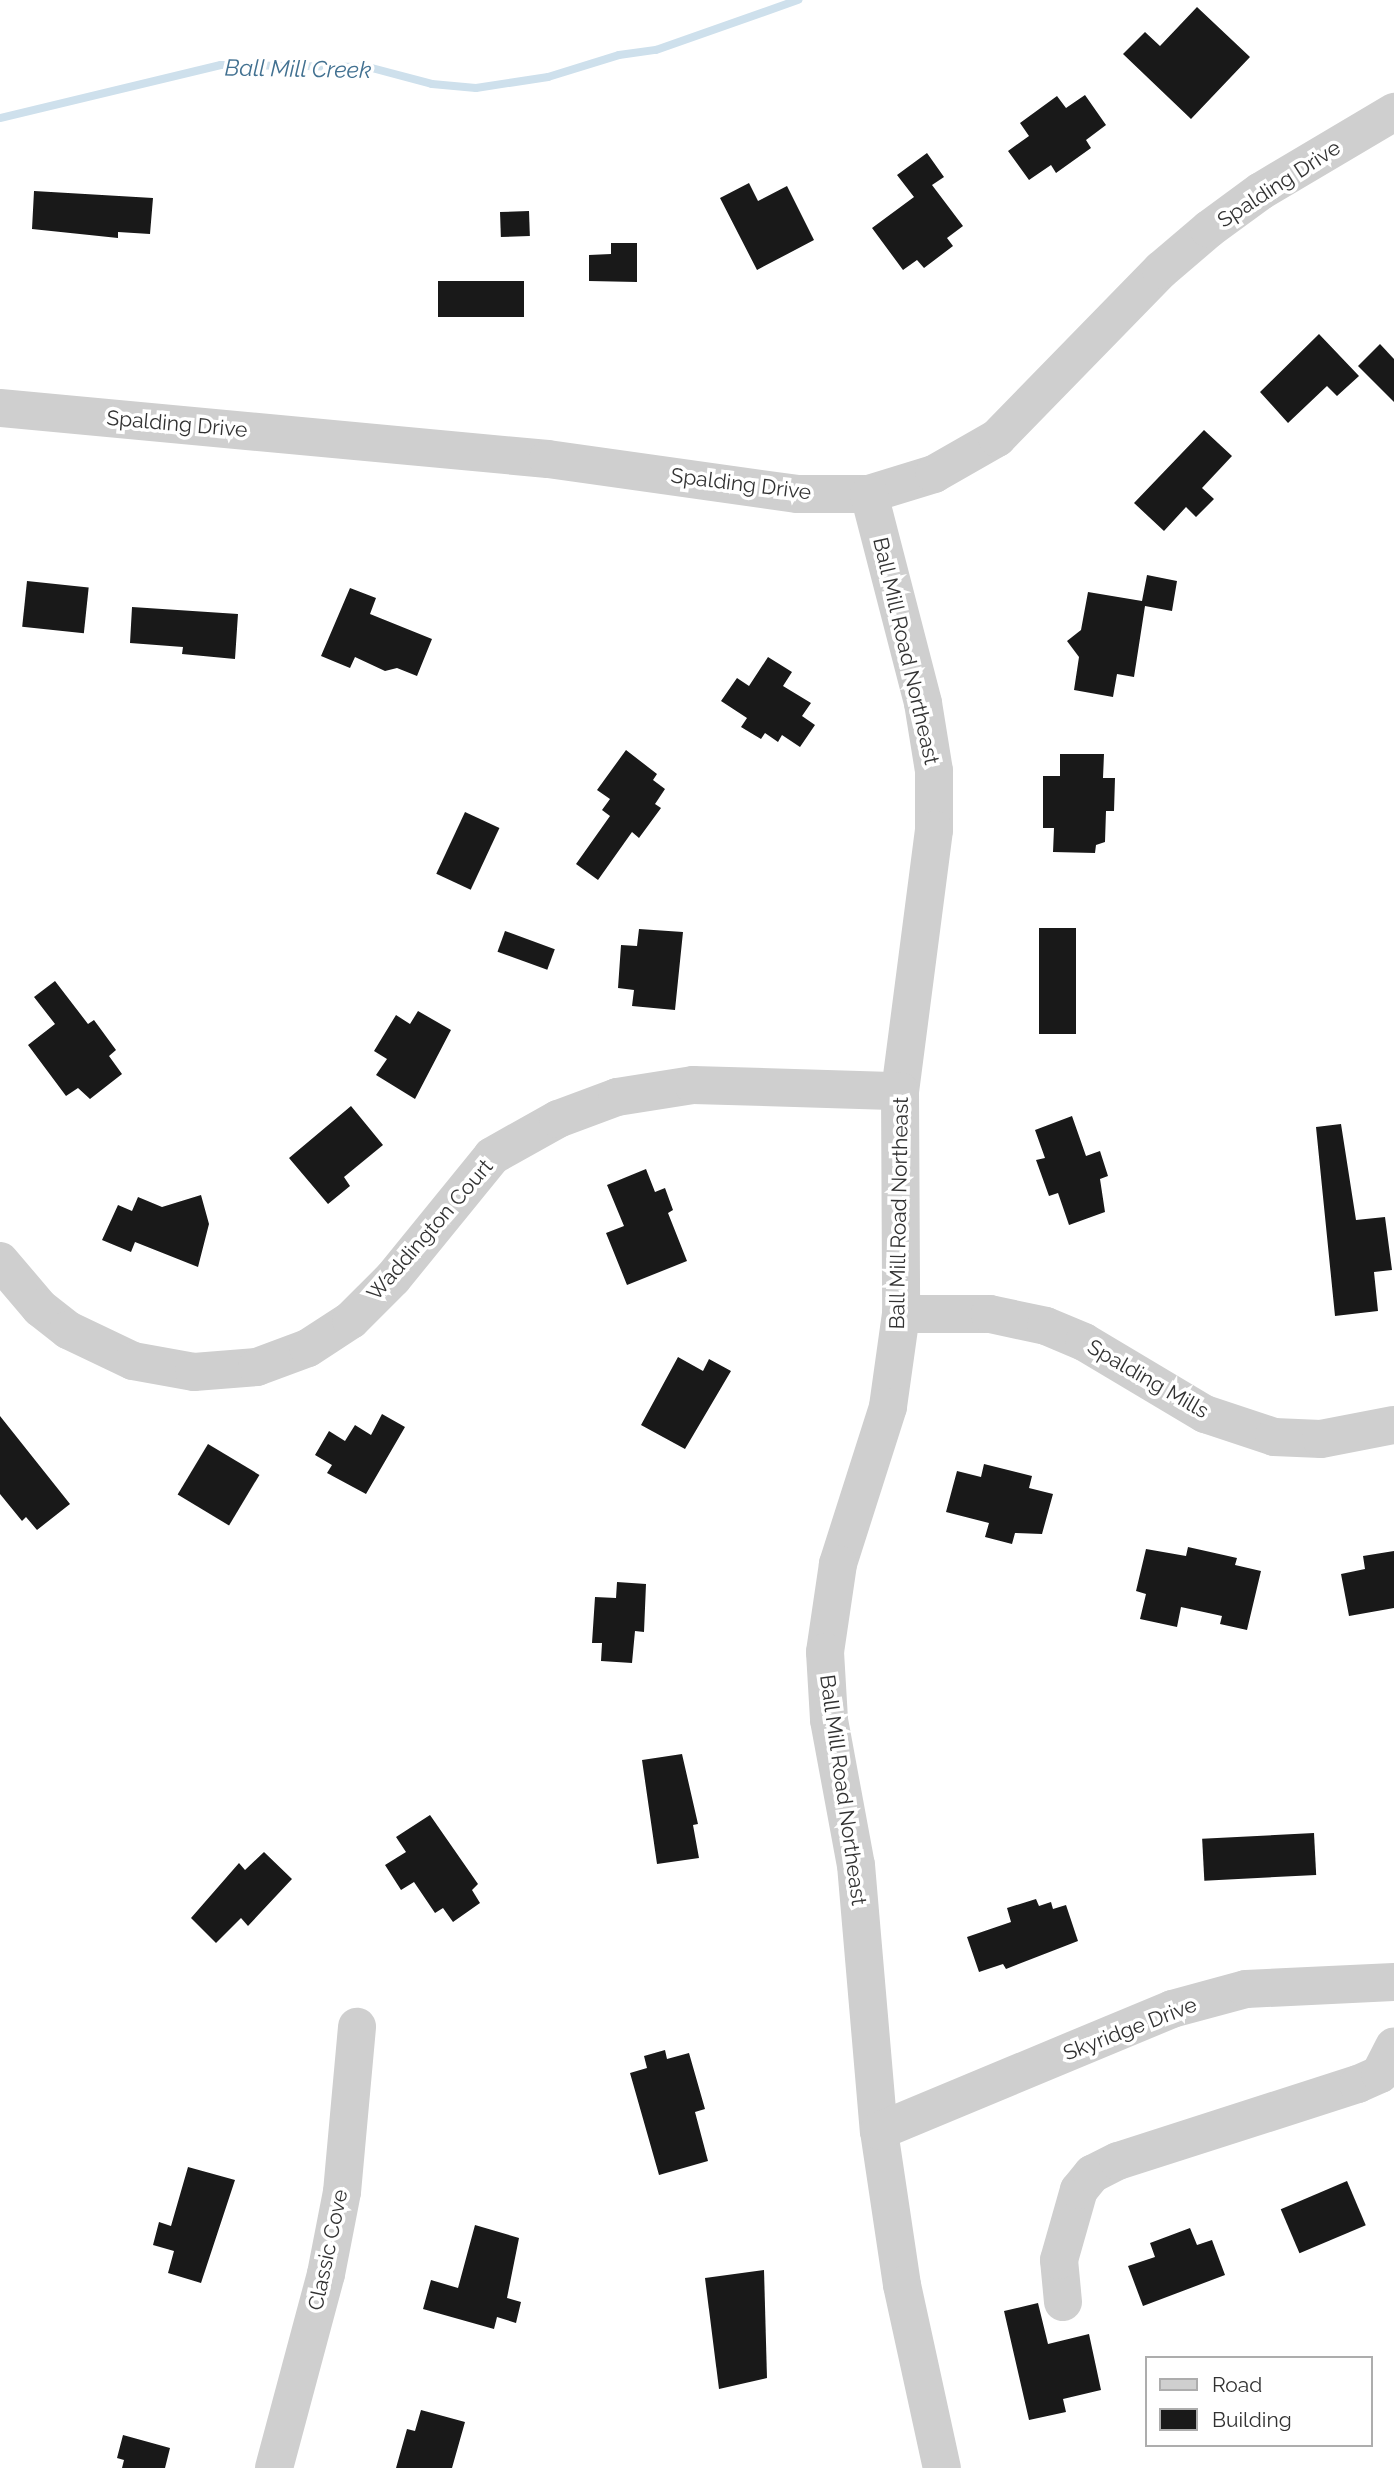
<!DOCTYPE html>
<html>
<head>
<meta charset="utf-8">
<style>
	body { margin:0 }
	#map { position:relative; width:1394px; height:2468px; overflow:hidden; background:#fff; font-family:Raleway,sans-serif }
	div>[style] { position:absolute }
	.stream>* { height:8px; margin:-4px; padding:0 4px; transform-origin:4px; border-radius:4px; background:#cee0ec }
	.building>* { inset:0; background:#191919; transform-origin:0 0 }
	.minor>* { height:38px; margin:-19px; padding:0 19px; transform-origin:19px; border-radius:19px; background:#cfcfcf }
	span { translate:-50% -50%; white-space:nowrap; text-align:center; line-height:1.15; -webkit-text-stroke:7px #fff; paint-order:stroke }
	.street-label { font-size:21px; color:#323232 }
	.water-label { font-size:23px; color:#427191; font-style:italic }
	.legend { position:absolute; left:1145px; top:2356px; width:228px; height:91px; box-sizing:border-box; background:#fff; border:2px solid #adadad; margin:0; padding:9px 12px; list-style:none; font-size:21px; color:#323232 }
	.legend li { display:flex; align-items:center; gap:14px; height:35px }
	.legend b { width:35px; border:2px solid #adadad }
</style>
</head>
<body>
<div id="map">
	<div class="stream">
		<i style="left:0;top:118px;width:227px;rotate:-13.5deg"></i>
		<i style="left:221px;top:65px;width:147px;rotate:0.8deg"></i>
		<i style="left:368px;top:67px;width:66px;rotate:14.9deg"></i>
		<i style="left:432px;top:84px;width:44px;rotate:5.2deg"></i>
		<i style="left:476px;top:88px;width:73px;rotate:-8.7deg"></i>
		<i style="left:548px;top:77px;width:74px;rotate:-17.2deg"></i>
		<i style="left:619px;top:55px;width:37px;rotate:-8deg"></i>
		<i style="left:656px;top:50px;width:151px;rotate:-19.4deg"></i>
	</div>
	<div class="building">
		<i style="clip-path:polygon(1197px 7px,1250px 57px,1191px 119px,1123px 54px,1145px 32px,1160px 46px)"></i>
		<i style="clip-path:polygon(1085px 95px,1106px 125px,1086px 140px,1091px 148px,1056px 173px,1051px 165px,1029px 180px,1008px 151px,1029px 136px,1020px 123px,1057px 96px,1066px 108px)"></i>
		<i style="clip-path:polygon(927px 153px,944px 177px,932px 185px,963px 226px,947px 238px,953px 246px,924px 268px,917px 260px,903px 270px,872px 228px,914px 197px,897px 175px)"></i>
		<i style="clip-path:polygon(749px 183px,758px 201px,787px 186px,814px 240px,757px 270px,720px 198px)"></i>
		<i style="clip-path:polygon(34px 191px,153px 198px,150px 234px,118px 232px,118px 238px,32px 229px)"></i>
		<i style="left:529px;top:211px;width:25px;height:29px;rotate:88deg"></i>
		<i style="clip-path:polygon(611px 243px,637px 243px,637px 282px,589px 281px,589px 255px,611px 254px)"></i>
		<i style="left:438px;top:281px;width:86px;height:36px"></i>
		<i style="clip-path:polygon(1319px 334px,1359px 376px,1337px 396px,1327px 386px,1288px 423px,1260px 392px)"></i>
		<i style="clip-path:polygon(1380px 344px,1394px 359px,1394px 402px,1358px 366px)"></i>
		<i style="clip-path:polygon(1204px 430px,1232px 456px,1202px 488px,1214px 499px,1196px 517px,1186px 507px,1164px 531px,1134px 503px)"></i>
		<i style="clip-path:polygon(1147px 575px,1177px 581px,1172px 611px,1145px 606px,1134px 677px,1117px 674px,1113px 697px,1074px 690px,1079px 657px,1067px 641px,1081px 630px,1088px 592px,1142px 601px)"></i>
		<i style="left:27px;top:581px;width:62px;height:46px;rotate:6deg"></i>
		<i style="clip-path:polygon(350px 588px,376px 598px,370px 614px,432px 639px,417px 676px,397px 668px,385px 671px,355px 657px,350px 668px,321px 656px)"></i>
		<i style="clip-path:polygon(132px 607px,238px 614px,235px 659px,182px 654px,183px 647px,130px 643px)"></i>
		<i style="clip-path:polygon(768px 657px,792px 672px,783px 686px,811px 703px,802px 716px,815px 725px,800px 747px,782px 735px,778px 742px,765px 733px,761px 739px,741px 727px,747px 718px,721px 701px,737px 678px,749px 686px)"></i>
		<i style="clip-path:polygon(626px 750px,657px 774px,653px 780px,665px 789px,655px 804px,661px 808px,639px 838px,632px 832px,598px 880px,576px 864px,610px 816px,602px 810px,610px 799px,597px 790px)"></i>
		<i style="clip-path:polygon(1060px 754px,1104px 754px,1103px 778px,1115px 778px,1114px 811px,1106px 811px,1105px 842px,1096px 845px,1095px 853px,1053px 852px,1054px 828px,1043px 828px,1043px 776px,1060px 776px)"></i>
		<i style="left:465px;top:812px;width:38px;height:68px;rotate:25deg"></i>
		<i style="left:1039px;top:928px;width:37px;height:106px"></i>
		<i style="clip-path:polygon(639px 929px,683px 932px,675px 1010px,632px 1006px,634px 990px,618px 988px,621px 945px,637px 946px)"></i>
		<i style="left:505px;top:931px;width:53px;height:22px;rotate:20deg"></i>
		<i style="clip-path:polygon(55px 981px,88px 1024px,94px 1020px,116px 1050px,109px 1056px,122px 1074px,90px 1099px,78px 1088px,66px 1096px,28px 1045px,55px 1024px,34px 997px)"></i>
		<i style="clip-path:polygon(418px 1011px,451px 1030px,415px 1099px,376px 1075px,387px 1059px,374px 1051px,396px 1015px,410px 1024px)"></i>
		<i style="clip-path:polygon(351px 1106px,383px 1145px,344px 1177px,350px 1186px,328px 1204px,289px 1158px)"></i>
		<i style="clip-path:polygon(1072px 1116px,1086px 1156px,1100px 1151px,1108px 1176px,1100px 1179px,1105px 1212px,1069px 1225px,1058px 1193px,1049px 1196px,1036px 1160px,1045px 1158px,1035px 1130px)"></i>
		<i style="clip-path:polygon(1341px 1124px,1356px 1220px,1385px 1217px,1392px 1270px,1374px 1272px,1378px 1311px,1335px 1316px,1316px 1127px)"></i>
		<i style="clip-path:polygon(646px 1169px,655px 1192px,665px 1188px,673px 1210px,668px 1213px,687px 1261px,627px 1285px,606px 1233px,624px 1226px,607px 1185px)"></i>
		<i style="clip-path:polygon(201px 1195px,209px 1224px,198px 1267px,135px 1242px,131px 1252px,102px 1240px,118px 1205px,132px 1211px,138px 1197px,162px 1207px)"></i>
		<i style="clip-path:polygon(678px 1357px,703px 1371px,709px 1359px,731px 1371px,685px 1449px,641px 1425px)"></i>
		<i style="clip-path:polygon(382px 1414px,405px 1427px,366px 1494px,327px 1473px,332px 1465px,315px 1455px,329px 1431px,345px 1441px,355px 1425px,371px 1435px)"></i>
		<i style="clip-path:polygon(0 1416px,70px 1504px,37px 1530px,26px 1517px,22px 1521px,0 1494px)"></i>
		<i style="left:208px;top:1444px;width:60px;height:59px;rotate:31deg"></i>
		<i style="clip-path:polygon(984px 1464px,1032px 1476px,1029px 1488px,1053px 1494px,1042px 1534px,1015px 1533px,1012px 1544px,985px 1537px,989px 1523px,946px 1512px,957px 1471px,981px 1477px)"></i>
		<i style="clip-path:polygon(1188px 1547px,1237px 1558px,1235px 1565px,1261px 1571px,1247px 1630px,1220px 1624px,1222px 1616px,1181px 1607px,1177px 1627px,1140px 1619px,1146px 1594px,1136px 1591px,1146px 1549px,1186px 1556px)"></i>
		<i style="clip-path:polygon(1394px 1551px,1394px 1608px,1349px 1616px,1341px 1574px,1365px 1569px,1363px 1556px)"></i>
		<i style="clip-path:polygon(617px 1582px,646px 1584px,644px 1632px,635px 1631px,632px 1663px,601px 1661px,602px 1643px,592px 1643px,595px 1597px,616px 1598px)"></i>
		<i style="clip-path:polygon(682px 1754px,698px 1824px,693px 1825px,699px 1858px,657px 1864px,642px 1760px)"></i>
		<i style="clip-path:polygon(430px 1815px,478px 1884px,472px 1890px,480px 1903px,453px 1922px,443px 1908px,435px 1913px,414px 1882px,401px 1890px,385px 1865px,406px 1852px,396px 1837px)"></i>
		<i style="left:1314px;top:1833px;width:42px;height:112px;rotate:87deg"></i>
		<i style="clip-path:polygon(264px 1852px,292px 1879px,248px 1926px,241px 1918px,216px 1943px,191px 1918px,239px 1863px,245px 1870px)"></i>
		<i style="clip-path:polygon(1036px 1899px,1039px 1906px,1051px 1902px,1053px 1909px,1066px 1905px,1078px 1941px,1006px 1969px,1003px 1964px,979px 1972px,967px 1937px,1011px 1922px,1007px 1908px)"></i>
		<i style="clip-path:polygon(665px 2050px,667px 2059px,689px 2053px,705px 2109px,695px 2112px,708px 2161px,659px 2175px,630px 2073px,647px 2068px,644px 2056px)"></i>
		<i style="clip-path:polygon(188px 2167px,235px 2180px,201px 2283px,168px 2273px,174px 2251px,153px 2245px,159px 2222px,171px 2226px)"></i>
		<i style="left:1347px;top:2181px;width:48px;height:72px;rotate:67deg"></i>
		<i style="clip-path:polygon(475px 2225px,519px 2238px,507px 2298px,521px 2302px,516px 2323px,497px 2317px,494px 2329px,423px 2309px,431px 2280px,458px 2288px)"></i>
		<i style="clip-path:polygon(1190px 2228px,1197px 2245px,1212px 2240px,1225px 2275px,1143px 2306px,1128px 2266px,1155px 2257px,1150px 2243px)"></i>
		<i style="clip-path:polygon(764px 2270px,767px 2378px,719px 2389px,705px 2278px)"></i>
		<i style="clip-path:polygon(1038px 2303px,1048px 2344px,1089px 2334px,1101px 2390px,1063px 2399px,1066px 2412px,1029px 2420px,1004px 2311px)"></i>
		<i style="clip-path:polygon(421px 2410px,465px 2422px,452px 2468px,396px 2468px,407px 2429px,415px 2431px)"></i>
		<i style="clip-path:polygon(123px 2435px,170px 2448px,165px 2468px,122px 2468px,124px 2460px,117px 2458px)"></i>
	</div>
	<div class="minor">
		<i style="left:0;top:408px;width:550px;rotate:5.32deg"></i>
		<i style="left:548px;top:459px;width:251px;rotate:8deg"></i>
		<i style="left:797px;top:494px;width:72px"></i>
		<i style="left:869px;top:494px;width:68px;rotate:-17.1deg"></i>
		<i style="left:934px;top:474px;width:73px;rotate:-29.7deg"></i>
		<i style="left:997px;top:438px;width:235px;rotate:-45.7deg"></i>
		<i style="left:1161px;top:270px;width:63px;rotate:-40.5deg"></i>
		<i style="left:1209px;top:229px;width:64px;rotate:-36.2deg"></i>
		<i style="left:1261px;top:191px;width:155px;rotate:-30.7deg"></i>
		<i style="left:869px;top:494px;width:216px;rotate:75.5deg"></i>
		<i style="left:923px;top:703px;width:69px;rotate:80.8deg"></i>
		<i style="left:934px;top:771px;width:59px;rotate:90deg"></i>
		<i style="left:934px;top:830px;width:263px;rotate:97.4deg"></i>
		<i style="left:900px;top:1091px;width:223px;rotate:89.7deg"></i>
		<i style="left:901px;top:1314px;width:94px;rotate:98deg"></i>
		<i style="left:888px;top:1407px;width:165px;rotate:107.7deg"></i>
		<i style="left:838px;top:1564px;width:89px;rotate:98.4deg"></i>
		<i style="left:825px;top:1652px;width:68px;rotate:86.6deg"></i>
		<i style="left:829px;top:1720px;width:147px;rotate:79.5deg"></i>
		<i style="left:856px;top:1865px;width:267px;rotate:85.1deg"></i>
		<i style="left:879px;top:2131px;width:156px;rotate:81.5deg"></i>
		<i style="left:902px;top:2285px;width:187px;rotate:77.7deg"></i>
		<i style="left:0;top:1261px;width:62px;rotate:49.6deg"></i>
		<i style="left:40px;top:1308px;width:36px;rotate:38deg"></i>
		<i style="left:68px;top:1330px;width:72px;rotate:25.5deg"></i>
		<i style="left:133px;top:1361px;width:62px;rotate:10.2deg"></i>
		<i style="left:194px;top:1372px;width:63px;rotate:-4.5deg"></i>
		<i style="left:257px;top:1367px;width:54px;rotate:-20.4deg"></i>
		<i style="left:308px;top:1348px;width:51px;rotate:-33.1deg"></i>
		<i style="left:351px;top:1320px;width:59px;rotate:-45deg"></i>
		<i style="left:393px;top:1278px;width:157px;rotate:-50.9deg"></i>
		<i style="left:492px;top:1156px;width:76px;rotate:-29.3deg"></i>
		<i style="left:558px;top:1119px;width:63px;rotate:-20.4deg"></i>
		<i style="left:617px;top:1097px;width:77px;rotate:-9deg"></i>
		<i style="left:693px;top:1085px;width:207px;rotate:1.7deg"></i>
		<i style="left:901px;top:1314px;width:89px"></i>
		<i style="left:990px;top:1314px;width:57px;rotate:12.1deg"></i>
		<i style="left:1046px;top:1326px;width:41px;rotate:22.8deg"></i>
		<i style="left:1084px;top:1342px;width:141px;rotate:30.8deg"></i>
		<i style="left:1205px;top:1414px;width:73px;rotate:18.4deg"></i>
		<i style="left:1274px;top:1437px;width:47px;rotate:2.4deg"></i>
		<i style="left:1321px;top:1439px;width:74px;rotate:-10.9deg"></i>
		<i style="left:879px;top:2131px;width:317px;rotate:-22.6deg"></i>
		<i style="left:1172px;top:2009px;width:77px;rotate:-15.1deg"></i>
		<i style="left:1246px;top:1989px;width:148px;rotate:-2.7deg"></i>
		<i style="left:1063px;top:2302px;width:42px;rotate:-95.4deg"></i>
		<i style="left:1059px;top:2260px;width:73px;rotate:-74.1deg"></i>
		<i style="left:1079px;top:2190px;width:21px;rotate:-51deg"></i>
		<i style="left:1092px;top:2174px;width:29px;rotate:-27deg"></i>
		<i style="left:1118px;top:2161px;width:252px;rotate:-17.8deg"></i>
		<i style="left:1358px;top:2084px;width:24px;rotate:-24deg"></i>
		<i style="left:1380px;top:2074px;width:31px;rotate:-63deg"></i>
		<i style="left:274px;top:2468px;width:201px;rotate:-75deg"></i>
		<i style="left:326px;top:2274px;width:84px;rotate:-79deg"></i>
		<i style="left:342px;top:2192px;width:166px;rotate:-84.8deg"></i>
	</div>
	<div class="street-label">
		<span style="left:1279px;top:184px;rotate:-33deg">Spalding Drive</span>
		<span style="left:177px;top:424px;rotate:5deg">Spalding Drive</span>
		<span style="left:741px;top:484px;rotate:7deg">Spalding Drive</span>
		<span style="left:906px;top:651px;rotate:77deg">Ball Mill Road Northeast</span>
		<span style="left:899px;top:1213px;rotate:-89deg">Ball Mill Road Northeast</span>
		<span style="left:430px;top:1230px;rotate:-49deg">Waddington Court</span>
		<span style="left:1148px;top:1379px;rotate:30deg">Spalding Mills</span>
		<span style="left:843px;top:1790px;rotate:82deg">Ball Mill Road Northeast</span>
		<span style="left:1130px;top:2029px;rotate:-21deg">Skyridge Drive</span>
		<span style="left:328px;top:2250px;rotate:-78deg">Classic Cove</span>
	</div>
	<div class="water-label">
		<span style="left:298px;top:69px;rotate:1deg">Ball Mill Creek</span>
	</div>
	<ul class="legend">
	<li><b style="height:9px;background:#cfcfcf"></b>Road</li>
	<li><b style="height:19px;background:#191919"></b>Building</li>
	</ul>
</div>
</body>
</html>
